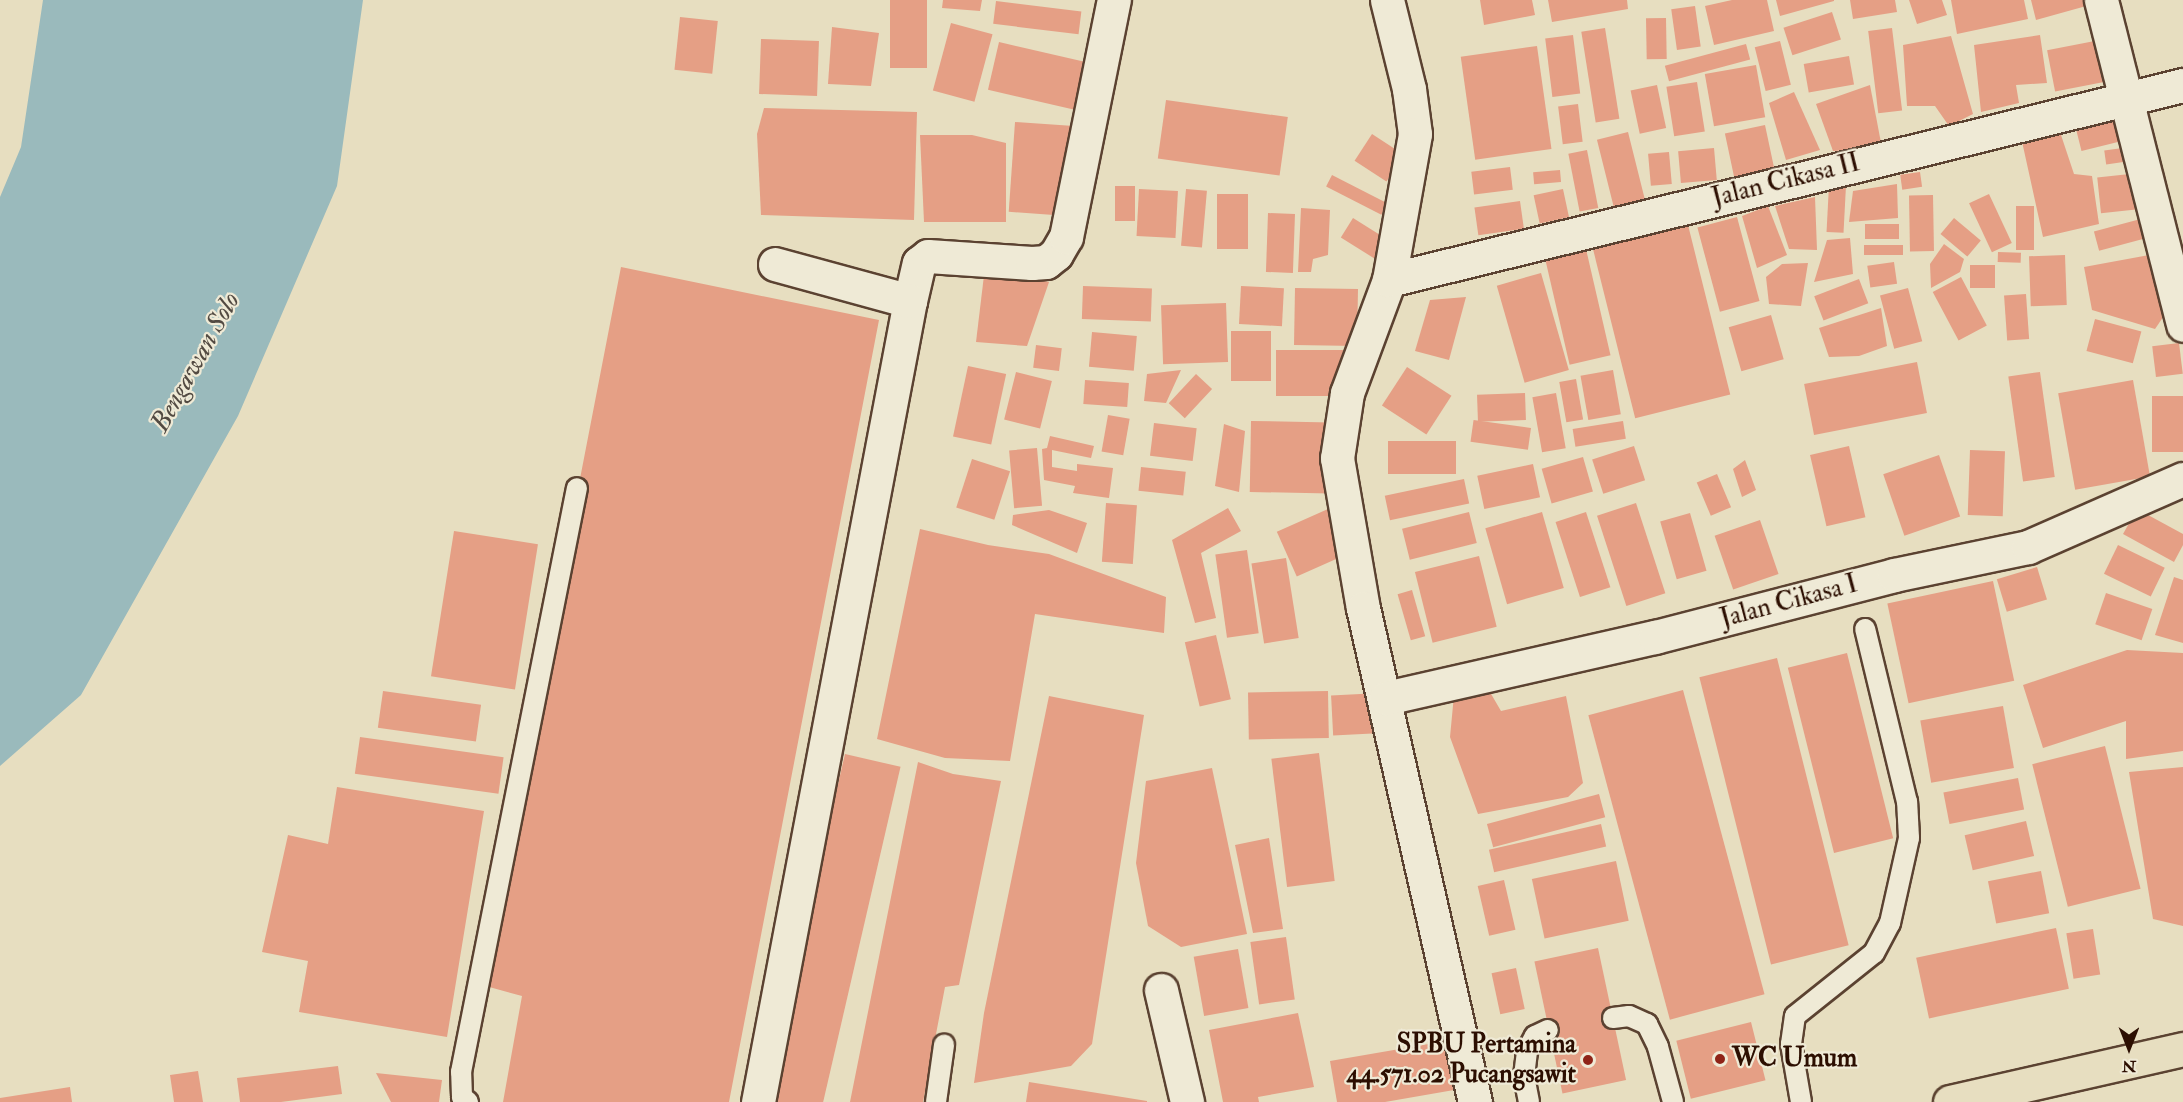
<!DOCTYPE html>
<html>
<head>
<meta charset="utf-8">
<style>
	body { margin:0 }
	#map { position:relative; width:2183px; height:1102px; overflow:hidden; background:#e7dec0; font-family:"IM FELL Double Pica",serif }
	div>[style] { position:absolute }
	.water>* { inset:0; background:#9ababc }
	.building>* { inset:0; background:#e59f85; transform-origin:0 0 }
	.roads { filter:drop-shadow(2px 0 #5b4231) drop-shadow(-2px 0 #5b4231) drop-shadow(0 2px #5b4231) drop-shadow(0 -2px #5b4231) }
	.lane>* { height:20px; margin:-10px; padding:0 10px; transform-origin:10px; border-radius:10px; background:#efead6 }
	.street>* { height:33px; margin:-16.5px; padding:0 16.5px; transform-origin:16.5px; border-radius:16.5px; background:#efead6 }
	.primary>* { height:33px; margin:-16.5px; padding:0 16.5px; transform-origin:16.5px; border-radius:16.5px; background:#e7dec0 }
	.dots>* { width:16px; height:16px; translate:-50% -50%; box-sizing:border-box; border:3px solid #efead6; border-radius:50% }
	span { translate:-50% -50%; white-space:nowrap; text-align:center; line-height:1.15; -webkit-text-stroke:4.5px #efead6; paint-order:stroke }
	.street-label { font-size:26px; color:#2c0e01 }
	.poi-label { font-size:26px; color:#2c0e01; font-weight:700 }
	.right { translate:-100% -50%; text-align:right }
	.left { translate:0 -50%; text-align:left }
	.water-label { font-size:27px; color:#524a42; font-style:italic }
	.north { position:absolute; left:2099px; top:1018px; width:60px; height:60px; -webkit-text-stroke:4px #efead6; paint-order:stroke; rotate:180deg; font-size:16px; font-weight:700; line-height:24px; text-align:center; color:#2c0e01 }
	.north::after { content:''; display:block; margin:auto; width:21px; height:27px; background:#2c0e01; clip-path:polygon(50% 0,100% 100%,50% 72%,0 100%) }
</style>
</head>
<body>
<div id="map">
	<div class="water">
		<i style="clip-path:polygon(43px 0,363px 0,337px 186px,238px 416px,81px 695px,0 766px,0 197px,21px 147px)"></i>
	</div>
	<div class="building">
		<i style="left:890px;top:0;width:37px;height:68px"></i>
		<i style="clip-path:polygon(943px 0,982px 0,980px 11px,942px 8px)"></i>
		<i style="clip-path:polygon(1480px 0,1532px 0,1535px 15px,1484px 25px)"></i>
		<i style="clip-path:polygon(1548px 0,1627px 0,1628px 9px,1552px 22px)"></i>
		<i style="clip-path:polygon(1732px 0,1767px 0,1774px 31px,1714px 45px,1705px 6px)"></i>
		<i style="clip-path:polygon(1776px 0,1834px 0,1834px 1px,1780px 16px)"></i>
		<i style="clip-path:polygon(1850px 0,1895px 0,1897px 12px,1853px 19px)"></i>
		<i style="clip-path:polygon(1909px 0,1942px 0,1947px 15px,1917px 24px)"></i>
		<i style="clip-path:polygon(1951px 0,2024px 0,2028px 19px,1957px 34px)"></i>
		<i style="clip-path:polygon(2031px 0,2096px 0,2097px 3px,2036px 20px)"></i>
		<i style="left:996px;top:1px;width:86px;height:23px;rotate:7deg"></i>
		<i style="left:1695px;top:6px;width:41px;height:24px;rotate:82deg"></i>
		<i style="left:1832px;top:12px;width:29px;height:51px;rotate:72deg"></i>
		<i style="left:680px;top:17px;width:38px;height:53px;rotate:6deg"></i>
		<i style="left:1666px;top:18px;width:41px;height:20px;rotate:89deg"></i>
		<i style="left:951px;top:23px;width:43px;height:70px;rotate:15deg"></i>
		<i style="clip-path:polygon(832px 27px,879px 33px,871px 86px,828px 84px)"></i>
		<i style="left:1605px;top:28px;width:92px;height:24px;rotate:81deg"></i>
		<i style="left:1892px;top:28px;width:83px;height:24px;rotate:83deg"></i>
		<i style="left:1573px;top:35px;width:59px;height:28px;rotate:83deg"></i>
		<i style="clip-path:polygon(2040px 35px,2047px 83px,2016px 85px,2019px 103px,1981px 112px,1974px 45px)"></i>
		<i style="clip-path:polygon(1951px 36px,1973px 114px,1949px 126px,1935px 106px,1907px 106px,1903px 45px)"></i>
		<i style="left:761px;top:39px;width:58px;height:55px;rotate:2deg"></i>
		<i style="left:2105px;top:39px;width:42px;height:59px;rotate:79deg"></i>
		<i style="left:1780px;top:41px;width:45px;height:26px;rotate:76deg"></i>
		<i style="left:999px;top:42px;width:100px;height:49px;rotate:13deg"></i>
		<i style="left:1746px;top:44px;width:16px;height:84px;rotate:75deg"></i>
		<i style="left:1537px;top:46px;width:104px;height:77px;rotate:82deg"></i>
		<i style="left:1849px;top:56px;width:29px;height:46px;rotate:80deg"></i>
		<i style="left:1756px;top:65px;width:53px;height:52px;rotate:80deg"></i>
		<i style="left:1697px;top:82px;width:50px;height:31px;rotate:81deg"></i>
		<i style="left:1657px;top:85px;width:44px;height:27px;rotate:78deg"></i>
		<i style="clip-path:polygon(1870px 85px,1882px 148px,1833px 151px,1816px 104px)"></i>
		<i style="clip-path:polygon(1794px 92px,1820px 150px,1786px 160px,1769px 103px)"></i>
		<i style="left:1166px;top:100px;width:123px;height:59px;rotate:8deg"></i>
		<i style="left:1578px;top:104px;width:38px;height:20px;rotate:83deg"></i>
		<i style="clip-path:polygon(764px 108px,917px 112px,914px 220px,761px 215px,757px 134px)"></i>
		<i style="left:2122px;top:111px;width:29px;height:49px;rotate:76deg"></i>
		<i style="left:1015px;top:122px;width:59px;height:90px;rotate:4deg"></i>
		<i style="left:1765px;top:125px;width:48px;height:41px;rotate:78deg"></i>
		<i style="clip-path:polygon(2059px 129px,2074px 174px,2092px 176px,2099px 224px,2043px 237px,2021px 137px)"></i>
		<i style="left:1628px;top:132px;width:72px;height:32px;rotate:76deg"></i>
		<i style="left:1372px;top:134px;width:38px;height:32px;rotate:33deg"></i>
		<i style="clip-path:polygon(920px 135px,972px 135px,1006px 143px,1006px 222px,924px 222px)"></i>
		<i style="left:2130px;top:147px;width:14px;height:26px;rotate:82deg"></i>
		<i style="left:1714px;top:148px;width:32px;height:36px;rotate:85deg"></i>
		<i style="left:1587px;top:150px;width:59px;height:19px;rotate:79deg"></i>
		<i style="left:1669px;top:152px;width:32px;height:21px;rotate:85deg"></i>
		<i style="left:1510px;top:167px;width:23px;height:39px;rotate:83deg"></i>
		<i style="left:1560px;top:170px;width:12px;height:27px;rotate:85deg"></i>
		<i style="left:1920px;top:172px;width:15px;height:20px;rotate:82deg"></i>
		<i style="left:2139px;top:173px;width:36px;height:42px;rotate:84deg"></i>
		<i style="left:1332px;top:175px;width:62px;height:13px;rotate:27deg"></i>
		<i style="clip-path:polygon(1897px 184px,1898px 218px,1849px 222px,1853px 191px)"></i>
		<i style="left:1829px;top:185px;width:17px;height:47px;rotate:3deg"></i>
		<i style="left:1115px;top:186px;width:20px;height:35px"></i>
		<i style="left:1139px;top:189px;width:39px;height:47px;rotate:3deg"></i>
		<i style="left:1186px;top:189px;width:21px;height:57px;rotate:5deg"></i>
		<i style="left:1563px;top:189px;width:29px;height:30px;rotate:78deg"></i>
		<i style="left:1217px;top:194px;width:31px;height:55px"></i>
		<i style="left:1989px;top:194px;width:54px;height:22px;rotate:65deg"></i>
		<i style="left:1933px;top:195px;width:56px;height:24px;rotate:89deg"></i>
		<i style="clip-path:polygon(1815px 197px,1817px 250px,1789px 249px,1775px 206px)"></i>
		<i style="left:1520px;top:201px;width:28px;height:46px;rotate:82deg"></i>
		<i style="clip-path:polygon(1768px 206px,1787px 255px,1757px 268px,1742px 216px)"></i>
		<i style="left:2016px;top:206px;width:18px;height:44px"></i>
		<i style="clip-path:polygon(1301px 208px,1330px 210px,1328px 255px,1313px 259px,1311px 272px,1298px 272px)"></i>
		<i style="left:1268px;top:213px;width:27px;height:59px;rotate:2deg"></i>
		<i style="left:1686px;top:217px;width:183px;height:98px;rotate:76deg"></i>
		<i style="left:1737px;top:217px;width:87px;height:41px;rotate:75deg"></i>
		<i style="left:2148px;top:217px;width:20px;height:56px;rotate:75deg"></i>
		<i style="left:1353px;top:218px;width:40px;height:23px;rotate:32deg"></i>
		<i style="left:1954px;top:218px;width:35px;height:21px;rotate:40deg"></i>
		<i style="left:1865px;top:224px;width:34px;height:15px"></i>
		<i style="clip-path:polygon(1850px 238px,1853px 274px,1814px 282px,1827px 240px)"></i>
		<i style="clip-path:polygon(1944px 244px,1964px 259px,1960px 272px,1931px 288px,1930px 264px)"></i>
		<i style="left:1903px;top:245px;width:10px;height:39px;rotate:90deg"></i>
		<i style="left:1586px;top:249px;width:109px;height:42px;rotate:77deg"></i>
		<i style="left:1998px;top:252px;width:23px;height:10px;rotate:2deg"></i>
		<i style="clip-path:polygon(2160px 253px,2170px 307px,2155px 329px,2092px 310px,2084px 267px)"></i>
		<i style="left:2065px;top:255px;width:50px;height:36px;rotate:88deg"></i>
		<i style="left:1894px;top:262px;width:22px;height:27px;rotate:82deg"></i>
		<i style="clip-path:polygon(1808px 263px,1801px 306px,1769px 304px,1766px 277px,1782px 264px)"></i>
		<i style="left:1970px;top:265px;width:25px;height:23px"></i>
		<i style="clip-path:polygon(621px 267px,879px 320px,729px 1102px,503px 1102px,522px 996px,482px 985px)"></i>
		<i style="clip-path:polygon(985px 267px,1049px 282px,1027px 346px,976px 342px)"></i>
		<i style="left:1541px;top:273px;width:101px;height:46px;rotate:74deg"></i>
		<i style="left:1961px;top:277px;width:55px;height:32px;rotate:62deg"></i>
		<i style="left:1859px;top:279px;width:26px;height:48px;rotate:69deg"></i>
		<i style="left:1083px;top:286px;width:69px;height:33px;rotate:2deg"></i>
		<i style="left:1241px;top:286px;width:43px;height:38px;rotate:3deg"></i>
		<i style="left:1295px;top:288px;width:63px;height:57px;rotate:1deg"></i>
		<i style="left:1908px;top:288px;width:55px;height:29px;rotate:75deg"></i>
		<i style="left:2026px;top:294px;width:45px;height:22px;rotate:86deg"></i>
		<i style="clip-path:polygon(1466px 297px,1449px 360px,1415px 351px,1430px 300px)"></i>
		<i style="left:1226px;top:303px;width:59px;height:65px;rotate:88deg"></i>
		<i style="clip-path:polygon(1881px 308px,1887px 346px,1859px 356px,1829px 357px,1819px 328px)"></i>
		<i style="left:1771px;top:315px;width:46px;height:44px;rotate:74deg"></i>
		<i style="left:2095px;top:319px;width:48px;height:33px;rotate:15deg"></i>
		<i style="left:1231px;top:331px;width:40px;height:50px"></i>
		<i style="left:1092px;top:332px;width:45px;height:35px;rotate:5deg"></i>
		<i style="left:2179px;top:343px;width:31px;height:27px;rotate:83deg"></i>
		<i style="left:1036px;top:345px;width:26px;height:23px;rotate:7deg"></i>
		<i style="left:1276px;top:350px;width:67px;height:46px"></i>
		<i style="left:1917px;top:362px;width:52px;height:115px;rotate:79deg"></i>
		<i style="left:968px;top:366px;width:39px;height:72px;rotate:12deg"></i>
		<i style="left:1407px;top:367px;width:53px;height:46px;rotate:33deg"></i>
		<i style="clip-path:polygon(1181px 370px,1166px 403px,1144px 401px,1147px 374px)"></i>
		<i style="left:1613px;top:370px;width:45px;height:33px;rotate:80deg"></i>
		<i style="left:1016px;top:372px;width:37px;height:49px;rotate:14deg"></i>
		<i style="left:2040px;top:372px;width:106px;height:32px;rotate:82deg"></i>
		<i style="left:1196px;top:374px;width:22px;height:40px;rotate:43deg"></i>
		<i style="left:1576px;top:379px;width:41px;height:17px;rotate:80deg"></i>
		<i style="left:1085px;top:380px;width:44px;height:24px;rotate:4deg"></i>
		<i style="left:2133px;top:380px;width:98px;height:76px;rotate:80deg"></i>
		<i style="left:1525px;top:393px;width:27px;height:48px;rotate:88deg"></i>
		<i style="left:1556px;top:393px;width:56px;height:24px;rotate:80deg"></i>
		<i style="left:2183px;top:396px;width:56px;height:31px;rotate:90deg"></i>
		<i style="left:1108px;top:415px;width:22px;height:37px;rotate:10deg"></i>
		<i style="left:1251px;top:421px;width:80px;height:71px;rotate:1deg"></i>
		<i style="left:1623px;top:421px;width:18px;height:51px;rotate:81deg"></i>
		<i style="left:1154px;top:423px;width:43px;height:33px;rotate:7deg"></i>
		<i style="clip-path:polygon(1224px 424px,1245px 431px,1239px 492px,1215px 486px)"></i>
		<i style="left:1531px;top:428px;width:22px;height:58px;rotate:98deg"></i>
		<i style="clip-path:polygon(1050px 436px,1094px 446px,1091px 458px,1052px 450px,1052px 467px,1077px 471px,1077px 464px,1113px 468px,1109px 498px,1073px 493px,1075px 486px,1044px 480px,1042px 449px,1047px 448px)"></i>
		<i style="left:1456px;top:441px;width:33px;height:68px;rotate:90deg"></i>
		<i style="left:1634px;top:446px;width:36px;height:44px;rotate:72deg"></i>
		<i style="left:1849px;top:446px;width:73px;height:40px;rotate:77deg"></i>
		<i style="left:1037px;top:448px;width:58px;height:28px;rotate:85deg"></i>
		<i style="left:1970px;top:450px;width:35px;height:65px;rotate:2deg"></i>
		<i style="left:1939px;top:455px;width:65px;height:59px;rotate:71deg"></i>
		<i style="left:1583px;top:457px;width:36px;height:43px;rotate:74deg"></i>
		<i style="left:972px;top:459px;width:40px;height:51px;rotate:18deg"></i>
		<i style="clip-path:polygon(1745px 460px,1756px 490px,1742px 497px,1733px 469px)"></i>
		<i style="left:1533px;top:464px;width:34px;height:57px;rotate:78deg"></i>
		<i style="left:1141px;top:467px;width:45px;height:24px;rotate:6deg"></i>
		<i style="left:1717px;top:474px;width:36px;height:22px;rotate:67deg"></i>
		<i style="left:1464px;top:479px;width:25px;height:81px;rotate:78deg"></i>
		<i style="left:1106px;top:503px;width:31px;height:59px;rotate:4deg"></i>
		<i style="left:1636px;top:503px;width:95px;height:41px;rotate:72deg"></i>
		<i style="clip-path:polygon(1228px 508px,1241px 531px,1201px 553px,1216px 618px,1195px 623px,1172px 540px)"></i>
		<i style="left:1328px;top:509px;width:49px;height:56px;rotate:66deg"></i>
		<i style="clip-path:polygon(2137px 509px,2183px 534px,2183px 545px,2174px 562px,2123px 534px)"></i>
		<i style="clip-path:polygon(1049px 510px,1087px 523px,1077px 553px,1012px 525px,1013px 515px)"></i>
		<i style="left:1469px;top:512px;width:32px;height:69px;rotate:76deg"></i>
		<i style="left:1542px;top:512px;width:79px;height:59px;rotate:74deg"></i>
		<i style="left:1586px;top:512px;width:79px;height:32px;rotate:72deg"></i>
		<i style="left:1690px;top:513px;width:60px;height:31px;rotate:74deg"></i>
		<i style="left:1760px;top:520px;width:57px;height:48px;rotate:71deg"></i>
		<i style="clip-path:polygon(920px 529px,988px 545px,1049px 554px,1166px 597px,1164px 633px,1035px 614px,1010px 761px,945px 758px,877px 739px)"></i>
		<i style="left:454px;top:531px;width:85px;height:147px;rotate:9deg"></i>
		<i style="left:2118px;top:545px;width:52px;height:32px;rotate:26deg"></i>
		<i style="left:1247px;top:550px;width:84px;height:32px;rotate:82deg"></i>
		<i style="left:1479px;top:556px;width:73px;height:66px;rotate:76deg"></i>
		<i style="left:1286px;top:558px;width:81px;height:35px;rotate:81deg"></i>
		<i style="left:2037px;top:567px;width:34px;height:42px;rotate:73deg"></i>
		<i style="clip-path:polygon(2174px 577px,2183px 580px,2183px 643px,2155px 635px)"></i>
		<i style="left:1993px;top:581px;width:102px;height:108px;rotate:78deg"></i>
		<i style="left:1412px;top:590px;width:48px;height:15px;rotate:74deg"></i>
		<i style="left:2106px;top:593px;width:49px;height:33px;rotate:19deg"></i>
		<i style="left:1216px;top:635px;width:66px;height:32px;rotate:77deg"></i>
		<i style="clip-path:polygon(2127px 650px,2183px 653px,2183px 751px,2126px 759px,2126px 721px,2043px 748px,2023px 685px)"></i>
		<i style="left:1847px;top:653px;width:191px;height:61px;rotate:76deg"></i>
		<i style="left:1777px;top:658px;width:296px;height:80px;rotate:76deg"></i>
		<i style="clip-path:polygon(1487px 687px,1501px 711px,1566px 696px,1583px 783px,1568px 797px,1478px 814px,1450px 737px,1454px 695px)"></i>
		<i style="left:1683px;top:690px;width:315px;height:98px;rotate:75deg"></i>
		<i style="left:383px;top:691px;width:99px;height:37px;rotate:8deg"></i>
		<i style="left:1328px;top:691px;width:47px;height:80px;rotate:89deg"></i>
		<i style="left:1380px;top:693px;width:40px;height:49px;rotate:87deg"></i>
		<i style="clip-path:polygon(1049px 696px,1144px 715px,1092px 1044px,1071px 1066px,974px 1083px,984px 1013px)"></i>
		<i style="left:2003px;top:706px;width:63px;height:84px;rotate:80deg"></i>
		<i style="left:360px;top:737px;width:145px;height:37px;rotate:8deg"></i>
		<i style="left:2105px;top:746px;width:147px;height:75px;rotate:76deg"></i>
		<i style="left:1319px;top:753px;width:129px;height:48px;rotate:83deg"></i>
		<i style="left:845px;top:754px;width:57px;height:355px;rotate:13deg"></i>
		<i style="clip-path:polygon(918px 762px,953px 774px,1001px 781px,959px 985px,945px 987px,923px 1102px,850px 1102px)"></i>
		<i style="clip-path:polygon(2183px 767px,2183px 926px,2153px 919px,2129px 772px)"></i>
		<i style="clip-path:polygon(1212px 768px,1247px 934px,1181px 947px,1148px 926px,1136px 863px,1146px 781px)"></i>
		<i style="left:2018px;top:778px;width:32px;height:76px;rotate:79deg"></i>
		<i style="clip-path:polygon(337px 787px,484px 811px,447px 1037px,299px 1012px,308px 961px,262px 952px,288px 835px,328px 844px)"></i>
		<i style="left:1599px;top:794px;width:24px;height:116px;rotate:75deg"></i>
		<i style="left:2026px;top:821px;width:36px;height:63px;rotate:77deg"></i>
		<i style="left:1601px;top:824px;width:23px;height:115px;rotate:77deg"></i>
		<i style="clip-path:polygon(1269px 838px,1283px 929px,1253px 933px,1235px 845px)"></i>
		<i style="left:1616px;top:861px;width:61px;height:86px;rotate:78deg"></i>
		<i style="left:2041px;top:871px;width:43px;height:54px;rotate:79deg"></i>
		<i style="left:1504px;top:880px;width:51px;height:27px;rotate:77deg"></i>
		<i style="left:2056px;top:928px;width:62px;height:143px;rotate:78deg"></i>
		<i style="left:2093px;top:929px;width:46px;height:27px;rotate:81deg"></i>
		<i style="left:1286px;top:937px;width:63px;height:36px;rotate:82deg"></i>
		<i style="left:1598px;top:948px;width:135px;height:65px;rotate:78deg"></i>
		<i style="left:1238px;top:949px;width:60px;height:45px;rotate:80deg"></i>
		<i style="left:1516px;top:968px;width:42px;height:25px;rotate:78deg"></i>
		<i style="clip-path:polygon(1298px 1013px,1314px 1087px,1258px 1097px,1259px 1102px,1223px 1102px,1209px 1030px)"></i>
		<i style="left:1751px;top:1022px;width:60px;height:77px;rotate:76deg"></i>
		<i style="clip-path:polygon(1446px 1041px,1454px 1090px,1385px 1102px,1337px 1102px,1330px 1061px)"></i>
		<i style="clip-path:polygon(338px 1066px,342px 1094px,281px 1102px,240px 1102px,237px 1078px)"></i>
		<i style="clip-path:polygon(198px 1071px,203px 1102px,174px 1102px,170px 1075px)"></i>
		<i style="clip-path:polygon(376px 1073px,442px 1080px,439px 1102px,391px 1102px)"></i>
		<i style="clip-path:polygon(1029px 1082px,1147px 1101px,1147px 1102px,1026px 1102px)"></i>
		<i style="clip-path:polygon(70px 1087px,72px 1102px,0 1102px,0 1098px)"></i>
	</div>
	<div class="roads">
		<div class="lane">
			<i style="left:1613px;top:1018px;width:16px;rotate:-7deg"></i>
			<i style="left:1629px;top:1016px;width:20px;rotate:24deg"></i>
			<i style="left:1647px;top:1024px;width:25px;rotate:64deg"></i>
			<i style="left:1658px;top:1047px;width:57px;rotate:74.7deg"></i>
			<i style="left:468px;top:1102px;width:8px;rotate:-140deg"></i>
			<i style="left:462px;top:1097px;width:25px;rotate:-92deg"></i>
			<i style="left:461px;top:1072px;width:595px;rotate:-78.77deg"></i>
			<i style="left:936px;top:1102px;width:58px;rotate:-82deg"></i>
			<i style="left:1529px;top:1102px;width:26px;rotate:-101deg"></i>
			<i style="left:1524px;top:1076px;width:25px;rotate:-83deg"></i>
			<i style="left:1527px;top:1051px;width:17px;rotate:-62deg"></i>
			<i style="left:1535px;top:1036px;width:14px;rotate:-25deg"></i>
			<i style="left:1801px;top:1102px;width:59px;rotate:-99.8deg"></i>
			<i style="left:1791px;top:1044px;width:28px;rotate:-82deg"></i>
			<i style="left:1795px;top:1016px;width:101px;rotate:-38.6deg"></i>
			<i style="left:1874px;top:953px;width:34px;rotate:-62deg"></i>
			<i style="left:1890px;top:923px;width:87px;rotate:-77.4deg"></i>
			<i style="left:1909px;top:838px;width:36px;rotate:-93deg"></i>
			<i style="left:1907px;top:802px;width:178px;rotate:-103.6deg"></i>
		</div>
		<div class="street">
			<i style="left:1387px;top:0;width:92px;rotate:76.1deg"></i>
			<i style="left:1409px;top:89px;width:45px;rotate:82.4deg"></i>
			<i style="left:1415px;top:134px;width:148px;rotate:100.1deg"></i>
			<i style="left:1389px;top:280px;width:121px;rotate:110.4deg"></i>
			<i style="left:1347px;top:393px;width:66px;rotate:98.7deg"></i>
			<i style="left:1337px;top:458px;width:152px;rotate:80.2deg"></i>
			<i style="left:1363px;top:608px;width:507px;rotate:77.23deg"></i>
			<i style="left:2101px;top:0;width:335px;rotate:75.8deg"></i>
			<i style="left:1389px;top:280px;width:818px;rotate:-13.8deg"></i>
			<i style="left:910px;top:301px;width:39px;rotate:-77deg"></i>
			<i style="left:919px;top:263px;width:11px;rotate:-38deg"></i>
			<i style="left:928px;top:256px;width:104px;rotate:3.9deg"></i>
			<i style="left:1032px;top:263px;width:14px;rotate:-4deg"></i>
			<i style="left:1046px;top:262px;width:13px;rotate:-39deg"></i>
			<i style="left:1056px;top:254px;width:20px;rotate:-60deg"></i>
			<i style="left:1066px;top:237px;width:242px;rotate:-78.6deg"></i>
			<i style="left:1386px;top:698px;width:276px;rotate:-12.8deg"></i>
			<i style="left:1655px;top:637px;width:247px;rotate:-14.5deg"></i>
			<i style="left:1894px;top:575px;width:137px;rotate:-11.8deg"></i>
			<i style="left:2028px;top:547px;width:169px;rotate:-23.7deg"></i>
			<i style="left:1161px;top:990px;width:115px;rotate:76.9deg"></i>
			<i style="left:758px;top:1102px;width:815px;rotate:-79.26deg"></i>
			<i style="left:910px;top:301px;width:140px;rotate:-164.7deg"></i>
		</div>
		<div class="primary">
			<i style="left:1950px;top:1102px;width:239px;rotate:-12.8deg"></i>
		</div>
	</div>
	<div class="dots">
		<i style="left:1720px;top:1059px;background:#8f2418"></i>
		<i style="left:1588px;top:1060px;background:#8f2418"></i>
	</div>
	<div class="street-label">
		<span style="left:1786px;top:181px;rotate:-14deg">Jalan Cikasa II</span>
		<span style="left:1789px;top:602px;rotate:-15deg">Jalan Cikasa I</span>
	</div>
	<div class="poi-label">
		<span class="right" style="left:1576px;top:1060px">SPBU Pertamina<br>44.571.02 Pucangsawit</span>
		<span class="left" style="left:1732px;top:1059px">WC Umum</span>
	</div>
	<div class="water-label">
		<span style="left:195px;top:362px;rotate:-61deg">Bengawan Solo</span>
	</div>
	<div class="north">N</div>
</div>
</body>
</html>
